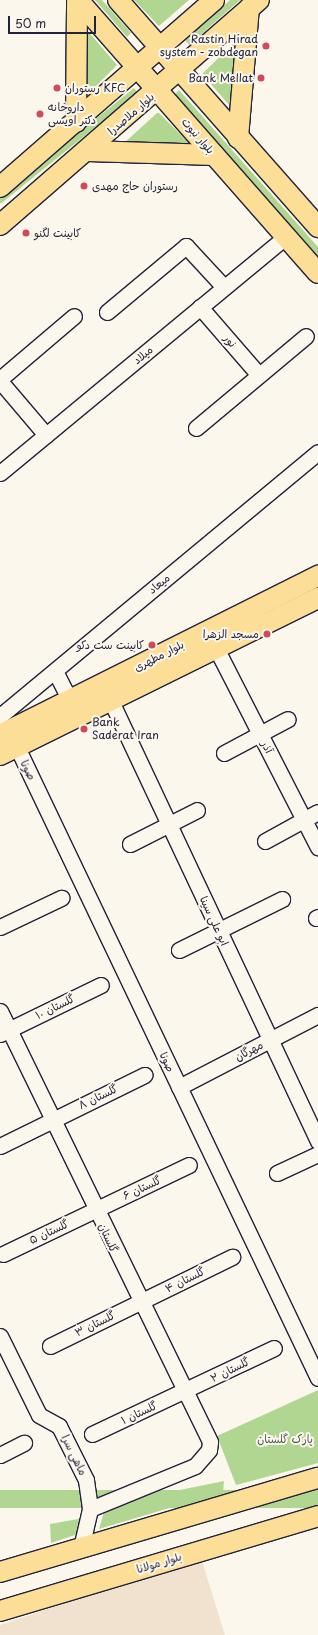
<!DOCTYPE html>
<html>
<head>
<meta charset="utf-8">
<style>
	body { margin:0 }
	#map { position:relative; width:318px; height:1635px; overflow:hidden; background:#fbf7ec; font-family:"Playpen Sans","Playpen Sans Arabic",sans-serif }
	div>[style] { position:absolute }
	.built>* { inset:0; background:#f1e2cf }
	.green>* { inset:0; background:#b1d692; transform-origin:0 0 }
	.roads { filter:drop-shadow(1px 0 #22223b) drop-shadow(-1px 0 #22223b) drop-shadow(0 1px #22223b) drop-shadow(0 -1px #22223b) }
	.minor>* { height:15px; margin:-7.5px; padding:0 7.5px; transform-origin:7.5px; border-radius:7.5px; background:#fbf7ec }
	.major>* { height:20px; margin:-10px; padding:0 10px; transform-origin:10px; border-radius:10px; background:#fdde96 }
	.dots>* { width:11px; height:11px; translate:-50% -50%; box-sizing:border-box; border:2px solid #fbf7ec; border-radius:50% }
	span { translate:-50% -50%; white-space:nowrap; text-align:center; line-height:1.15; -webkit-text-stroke:4px #fbf7ec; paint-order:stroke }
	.poi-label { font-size:11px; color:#22223b }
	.right { translate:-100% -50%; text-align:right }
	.left { translate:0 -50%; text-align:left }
	.street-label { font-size:11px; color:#22223b }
	.park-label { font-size:11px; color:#4d5855 }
	.scale { position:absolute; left:8px; top:16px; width:88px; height:18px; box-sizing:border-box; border:2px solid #22223b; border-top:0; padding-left:5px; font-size:12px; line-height:14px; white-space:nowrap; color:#22223b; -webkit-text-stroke:3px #fbf7ec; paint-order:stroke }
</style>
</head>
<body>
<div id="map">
	<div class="built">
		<i style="clip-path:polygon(201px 1558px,225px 1635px,0 1635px,0 1625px)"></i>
	</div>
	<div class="green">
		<i style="clip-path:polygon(95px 0,102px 0,131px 33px,127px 37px)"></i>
		<i style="clip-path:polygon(134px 0,189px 0,159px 26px)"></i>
		<i style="clip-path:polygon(230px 0,240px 0,189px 45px,185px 40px)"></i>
		<i style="clip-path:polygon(86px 29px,117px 65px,86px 96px)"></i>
		<i style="clip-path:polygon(239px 38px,230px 106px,202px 74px)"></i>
		<i style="left:134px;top:88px;width:6px;height:176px;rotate:51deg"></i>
		<i style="clip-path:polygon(179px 90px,318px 247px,318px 256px,174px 95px)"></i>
		<i style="clip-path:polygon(157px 113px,159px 113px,191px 145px,123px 144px)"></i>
		<i style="clip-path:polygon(318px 1390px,318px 1463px,236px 1485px,217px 1436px)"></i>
		<i style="clip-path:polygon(224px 1481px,223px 1492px,99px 1529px,106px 1505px)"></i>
		<i style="left:318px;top:1490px;width:18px;height:331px;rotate:90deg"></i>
		<i style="clip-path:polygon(84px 1518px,78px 1534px,51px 1543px,50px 1524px)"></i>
	</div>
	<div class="roads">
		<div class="minor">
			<i style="left:200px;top:307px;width:90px;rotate:49.1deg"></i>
			<i style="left:107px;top:312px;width:103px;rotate:-39.9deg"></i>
			<i style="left:186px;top:246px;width:56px;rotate:47.2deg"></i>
			<i style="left:0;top:379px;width:97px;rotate:-40.4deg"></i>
			<i style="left:0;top:381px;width:71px;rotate:49.6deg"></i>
			<i style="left:196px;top:428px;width:143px;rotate:-39.9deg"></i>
			<i style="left:0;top:473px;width:371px;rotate:-39.6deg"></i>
			<i style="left:216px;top:648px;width:224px;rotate:62.9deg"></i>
			<i style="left:55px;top:671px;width:34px;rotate:63deg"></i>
			<i style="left:110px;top:699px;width:489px;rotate:64.8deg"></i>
			<i style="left:0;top:716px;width:413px;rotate:-39.7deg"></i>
			<i style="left:17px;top:747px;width:699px;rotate:64.5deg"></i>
			<i style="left:224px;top:753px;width:72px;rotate:-28deg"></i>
			<i style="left:265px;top:841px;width:60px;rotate:-28.7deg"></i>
			<i style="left:130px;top:844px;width:75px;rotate:-26.9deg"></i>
			<i style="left:316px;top:918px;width:2px;rotate:-27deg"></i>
			<i style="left:0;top:927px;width:68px;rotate:-25.4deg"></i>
			<i style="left:179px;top:950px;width:115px;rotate:-26.3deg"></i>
			<i style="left:0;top:1011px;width:479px;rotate:64deg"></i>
			<i style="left:210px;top:1442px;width:8px;rotate:97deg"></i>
			<i style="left:209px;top:1450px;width:21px;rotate:131deg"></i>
			<i style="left:195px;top:1466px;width:113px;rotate:157.7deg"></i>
			<i style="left:0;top:1034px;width:112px;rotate:-25.9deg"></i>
			<i style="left:179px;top:1087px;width:157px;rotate:-27.4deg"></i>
			<i style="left:0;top:1146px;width:161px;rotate:-26.2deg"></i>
			<i style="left:277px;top:1173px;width:45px;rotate:-24.9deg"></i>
			<i style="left:3px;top:1254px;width:206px;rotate:-25.6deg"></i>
			<i style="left:0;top:1336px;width:88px;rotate:63.7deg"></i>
			<i style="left:39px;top:1415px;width:23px;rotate:29deg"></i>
			<i style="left:59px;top:1426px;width:60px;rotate:63.4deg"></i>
			<i style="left:86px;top:1480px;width:29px;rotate:82deg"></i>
			<i style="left:90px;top:1509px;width:37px;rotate:103deg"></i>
			<i style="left:50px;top:1346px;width:203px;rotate:-26.1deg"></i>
			<i style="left:92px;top:1434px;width:201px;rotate:-25.3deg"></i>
			<i style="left:0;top:1455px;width:27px;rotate:-27deg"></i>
		</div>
		<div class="major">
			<i style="left:78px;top:0;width:363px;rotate:48.7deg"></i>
			<i style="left:118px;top:0;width:303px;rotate:48.6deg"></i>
			<i style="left:76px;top:122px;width:122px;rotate:-89.5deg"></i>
			<i style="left:238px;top:138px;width:130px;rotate:-85.2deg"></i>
			<i style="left:88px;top:151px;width:126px;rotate:1.8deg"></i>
			<i style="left:0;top:187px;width:284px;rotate:-41.1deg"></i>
			<i style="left:0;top:225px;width:343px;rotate:-41deg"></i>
			<i style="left:0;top:735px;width:356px;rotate:-26.6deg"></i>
			<i style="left:0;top:755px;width:355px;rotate:-26.3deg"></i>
			<i style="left:0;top:1572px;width:332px;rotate:-16.5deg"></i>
			<i style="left:0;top:1611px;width:332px;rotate:-16.6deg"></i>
		</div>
	</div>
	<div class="dots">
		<i style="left:266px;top:46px;background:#d1495b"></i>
		<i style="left:261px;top:78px;background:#d1495b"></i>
		<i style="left:57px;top:88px;background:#d1495b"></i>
		<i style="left:40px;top:114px;background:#d1495b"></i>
		<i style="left:84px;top:186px;background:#d1495b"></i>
		<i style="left:26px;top:233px;background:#d1495b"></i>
		<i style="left:267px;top:634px;background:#d1495b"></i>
		<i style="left:152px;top:645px;background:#d1495b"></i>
		<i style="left:84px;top:729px;background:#d1495b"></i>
	</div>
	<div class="poi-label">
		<span class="right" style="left:258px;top:46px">Rastin Hirad<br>system - zobdegan</span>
		<span class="right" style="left:253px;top:78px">Bank Mellat</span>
		<span class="left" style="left:65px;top:88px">رستوران KFC</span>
		<span class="left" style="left:48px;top:114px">داروخانه<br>دکتر اویسی</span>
		<span class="left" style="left:92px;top:186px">رستوران حاج مهدی</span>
		<span class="left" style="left:34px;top:233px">کابینت لگنو</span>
		<span class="right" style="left:259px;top:634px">مسجد الزهرا</span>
		<span class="right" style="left:144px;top:645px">کابینت ست دکو</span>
		<span class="left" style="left:92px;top:729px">Bank<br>Saderat Iran</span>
	</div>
	<div class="street-label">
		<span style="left:131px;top:114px;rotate:-41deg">بلوار ملاصدرا</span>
		<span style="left:198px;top:136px;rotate:49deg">بلوار نبوت</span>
		<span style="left:230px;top:341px;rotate:49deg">نور</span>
		<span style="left:143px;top:355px;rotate:-40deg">میلاد</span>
		<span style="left:159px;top:584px;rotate:-40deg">میعاد</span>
		<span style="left:159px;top:656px;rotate:-27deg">بلوار مطهری</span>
		<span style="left:267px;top:747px;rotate:63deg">آذر</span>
		<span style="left:28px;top:770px;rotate:64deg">صونا</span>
		<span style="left:214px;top:921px;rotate:65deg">ابو علی سینا</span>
		<span style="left:55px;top:1007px;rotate:-26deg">گلستان ۱۰</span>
		<span style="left:249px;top:1051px;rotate:-28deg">مهرگان</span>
		<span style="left:167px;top:1062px;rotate:64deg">صونا</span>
		<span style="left:98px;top:1097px;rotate:-26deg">گلستان ۸</span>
		<span style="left:142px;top:1188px;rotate:-25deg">گلستان ۶</span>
		<span style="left:49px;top:1232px;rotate:-25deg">گلستان ۵</span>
		<span style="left:108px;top:1238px;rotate:65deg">گلستان</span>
		<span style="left:185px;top:1280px;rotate:-26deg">گلستان ۴</span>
		<span style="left:95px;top:1324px;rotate:-26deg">گلستان ۳</span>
		<span style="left:230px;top:1370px;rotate:-26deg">گلستان ۲</span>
		<span style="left:139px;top:1413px;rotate:-25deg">گلستان ۱</span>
		<span style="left:74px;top:1455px;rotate:64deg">ماهی سرا</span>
		<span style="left:159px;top:1563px;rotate:-17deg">بلوار مولانا</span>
	</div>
	<div class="park-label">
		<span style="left:285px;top:1439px">پارک گلستان</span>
	</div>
	<div class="scale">50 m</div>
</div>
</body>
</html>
